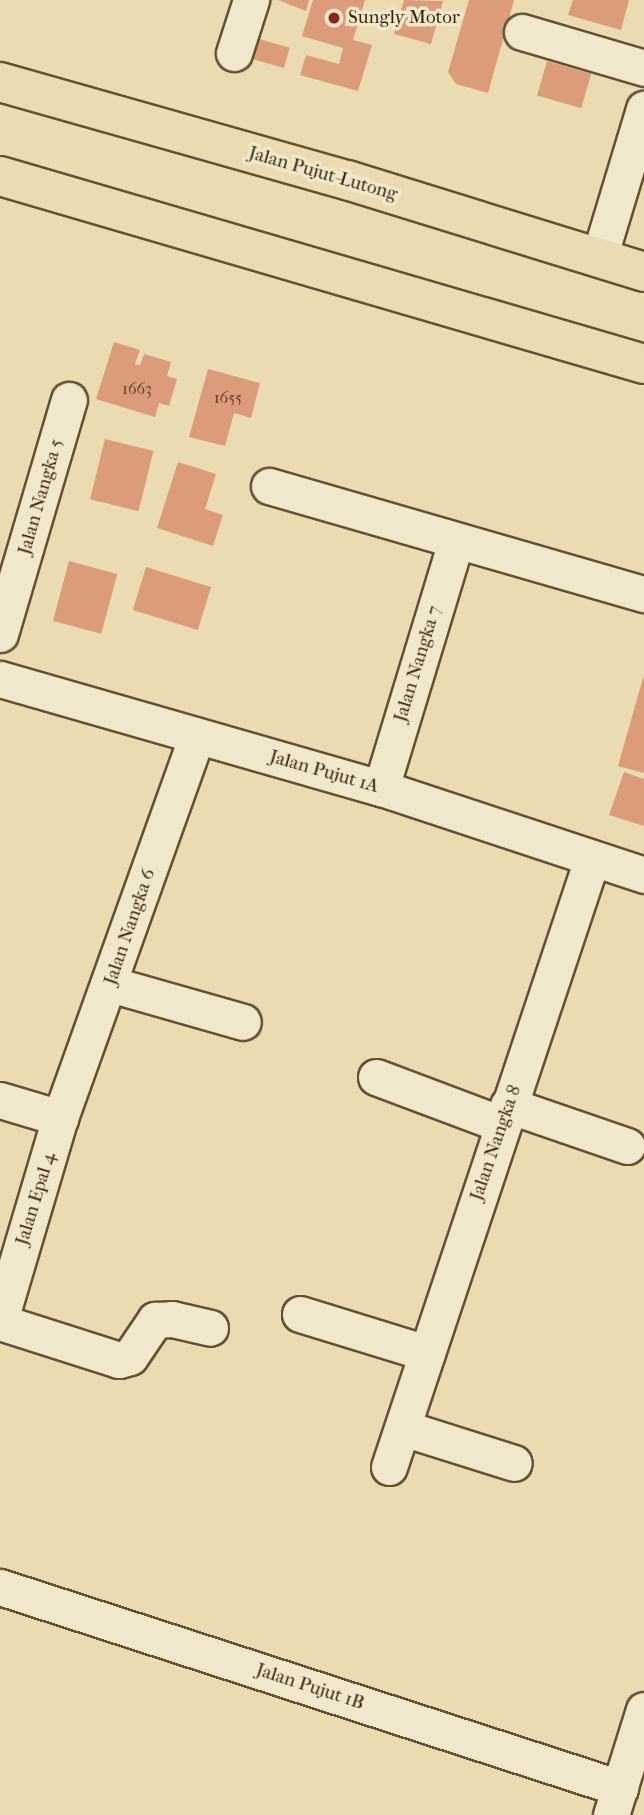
<!DOCTYPE html>
<html>
<head>
<meta charset="utf-8">
<style>
	body { margin:0 }
	#map { position:relative; width:644px; height:1815px; overflow:hidden; background:#eadbb0; font-family:"IM FELL French Canon",serif }
	div>[style] { position:absolute }
	.building>* { inset:0; background:#dc9c7c; transform-origin:0 0 }
	.roads { filter:drop-shadow(2px 0 #645134) drop-shadow(-2px 0 #645134) drop-shadow(0 2px #645134) drop-shadow(0 -2px #645134) }
	.minor>* { height:35px; margin:-17.5px; padding:0 17.5px; transform-origin:17.5px; border-radius:17.5px; background:#f1e8cc }
	.highway>* { height:38px; margin:-19px; padding:0 19px; transform-origin:19px; border-radius:19px; background:#eadbb0 }
	.dots>* { width:19px; height:19px; translate:-50% -50%; box-sizing:border-box; border:4px solid #f1e8cc; border-radius:50% }
	span { translate:-50% -50%; white-space:nowrap; text-align:center; line-height:1.15; -webkit-text-stroke:7px #f1e8cc; paint-order:stroke }
	.number-label { font-size:16px; color:#604127 }
	.number-label span { -webkit-text-stroke-width:0 }
	.poi-label { font-size:19px; color:#37230b }
	.left { translate:0 -50%; text-align:left }
	.street-label { font-size:19px; color:#37230b }
</style>
</head>
<body>
<div id="map">
	<div class="building">
		<i style="clip-path:polygon(278px 0,309px 0,306px 11px)"></i>
		<i style="clip-path:polygon(313px 0,365px 0,353px 40px,372px 45px,358px 91px,300px 75px,306px 55px,339px 64px,343px 48px,302px 36px)"></i>
		<i style="clip-path:polygon(404px 0,443px 1px,431px 44px,394px 34px)"></i>
		<i style="clip-path:polygon(469px 0,514px 0,488px 93px,456px 84px,448px 72px)"></i>
		<i style="clip-path:polygon(573px 0,629px 0,621px 30px,568px 15px)"></i>
		<i style="left:259px;top:39px;width:32px;height:21px;rotate:16deg"></i>
		<i style="left:547px;top:61px;width:46px;height:36px;rotate:16deg"></i>
		<i style="clip-path:polygon(114px 342px,140px 350px,135px 364px,140px 365px,144px 354px,171px 362px,167px 376px,177px 379px,169px 406px,159px 403px,155px 417px,96px 399px)"></i>
		<i style="clip-path:polygon(208px 369px,260px 383px,251px 418px,234px 413px,225px 446px,189px 437px)"></i>
		<i style="left:105px;top:439px;width:50px;height:62px;rotate:14deg"></i>
		<i style="clip-path:polygon(178px 462px,216px 474px,205px 509px,223px 515px,213px 546px,157px 528px)"></i>
		<i style="left:69px;top:561px;width:50px;height:62px;rotate:15deg"></i>
		<i style="left:146px;top:567px;width:68px;height:45px;rotate:17deg"></i>
		<i style="clip-path:polygon(643px 678px,644px 678px,644px 773px,618px 766px)"></i>
		<i style="clip-path:polygon(624px 772px,644px 779px,644px 826px,609px 815px)"></i>
	</div>
	<div class="roads">
		<div class="minor">
			<i style="left:522px;top:32px;width:127px;rotate:16.4deg"></i>
			<i style="left:234px;top:53px;width:56px;rotate:-72.2deg"></i>
			<i style="left:599px;top:258px;width:156px;rotate:-73.2deg"></i>
			<i style="left:269px;top:486px;width:390px;rotate:16.1deg"></i>
			<i style="left:0;top:634px;width:244px;rotate:-73.6deg"></i>
			<i style="left:0;top:679px;width:396px;rotate:16deg"></i>
			<i style="left:381px;top:788px;width:277px;rotate:18.3deg"></i>
			<i style="left:381px;top:788px;width:258px;rotate:-73.1deg"></i>
			<i style="left:110px;top:984px;width:138px;rotate:15.9deg"></i>
			<i style="left:376px;top:1077px;width:134px;rotate:20.6deg"></i>
			<i style="left:0;top:1100px;width:63px;rotate:16.7deg"></i>
			<i style="left:508px;top:1105px;width:126px;rotate:19deg"></i>
			<i style="left:300px;top:1314px;width:133px;rotate:17.1deg"></i>
			<i style="left:0;top:1320px;width:211px;rotate:-73.5deg"></i>
			<i style="left:60px;top:1118px;width:406px;rotate:-70.3deg"></i>
			<i style="left:0;top:1322px;width:125px;rotate:17.7deg"></i>
			<i style="left:119px;top:1360px;width:11px;rotate:-15deg"></i>
			<i style="left:130px;top:1357px;width:45px;rotate:-56deg"></i>
			<i style="left:155px;top:1320px;width:17px;rotate:-3deg"></i>
			<i style="left:172px;top:1319px;width:39px;rotate:13deg"></i>
			<i style="left:403px;top:1428px;width:116px;rotate:17.5deg"></i>
			<i style="left:389px;top:1467px;width:641px;rotate:-71.54deg"></i>
			<i style="left:0;top:1587px;width:652px;rotate:17.96deg"></i>
			<i style="left:611px;top:1815px;width:110px;rotate:-72.6deg"></i>
		</div>
		<div class="highway">
			<i style="left:0;top:82px;width:361px;rotate:15.8deg"></i>
			<i style="left:347px;top:180px;width:311px;rotate:17.2deg"></i>
			<i style="left:0;top:176px;width:671px;rotate:16.27deg"></i>
		</div>
	</div>
	<div class="dots">
		<i style="left:334px;top:18px;background:#8f2418"></i>
	</div>
	<div class="number-label">
		<span style="left:137px;top:389px">1663</span>
		<span style="left:228px;top:398px">1655</span>
	</div>
	<div class="poi-label">
		<span class="left" style="left:348px;top:18px">Sungly Motor</span>
	</div>
	<div class="street-label">
		<span style="left:323px;top:174px;rotate:16deg">Jalan Pujut-Lutong</span>
		<span style="left:41px;top:497px;rotate:-74deg">Jalan Nangka 5</span>
		<span style="left:418px;top:664px;rotate:-73deg">Jalan Nangka 7</span>
		<span style="left:324px;top:772px;rotate:16deg">Jalan Pujut 1A</span>
		<span style="left:130px;top:927px;rotate:-71deg">Jalan Nangka 6</span>
		<span style="left:496px;top:1143px;rotate:-71deg">Jalan Nangka 8</span>
		<span style="left:36px;top:1199px;rotate:-73deg">Jalan Epal 4</span>
		<span style="left:310px;top:1687px;rotate:18deg">Jalan Pujut 1B</span>
	</div>
</div>
</body>
</html>
